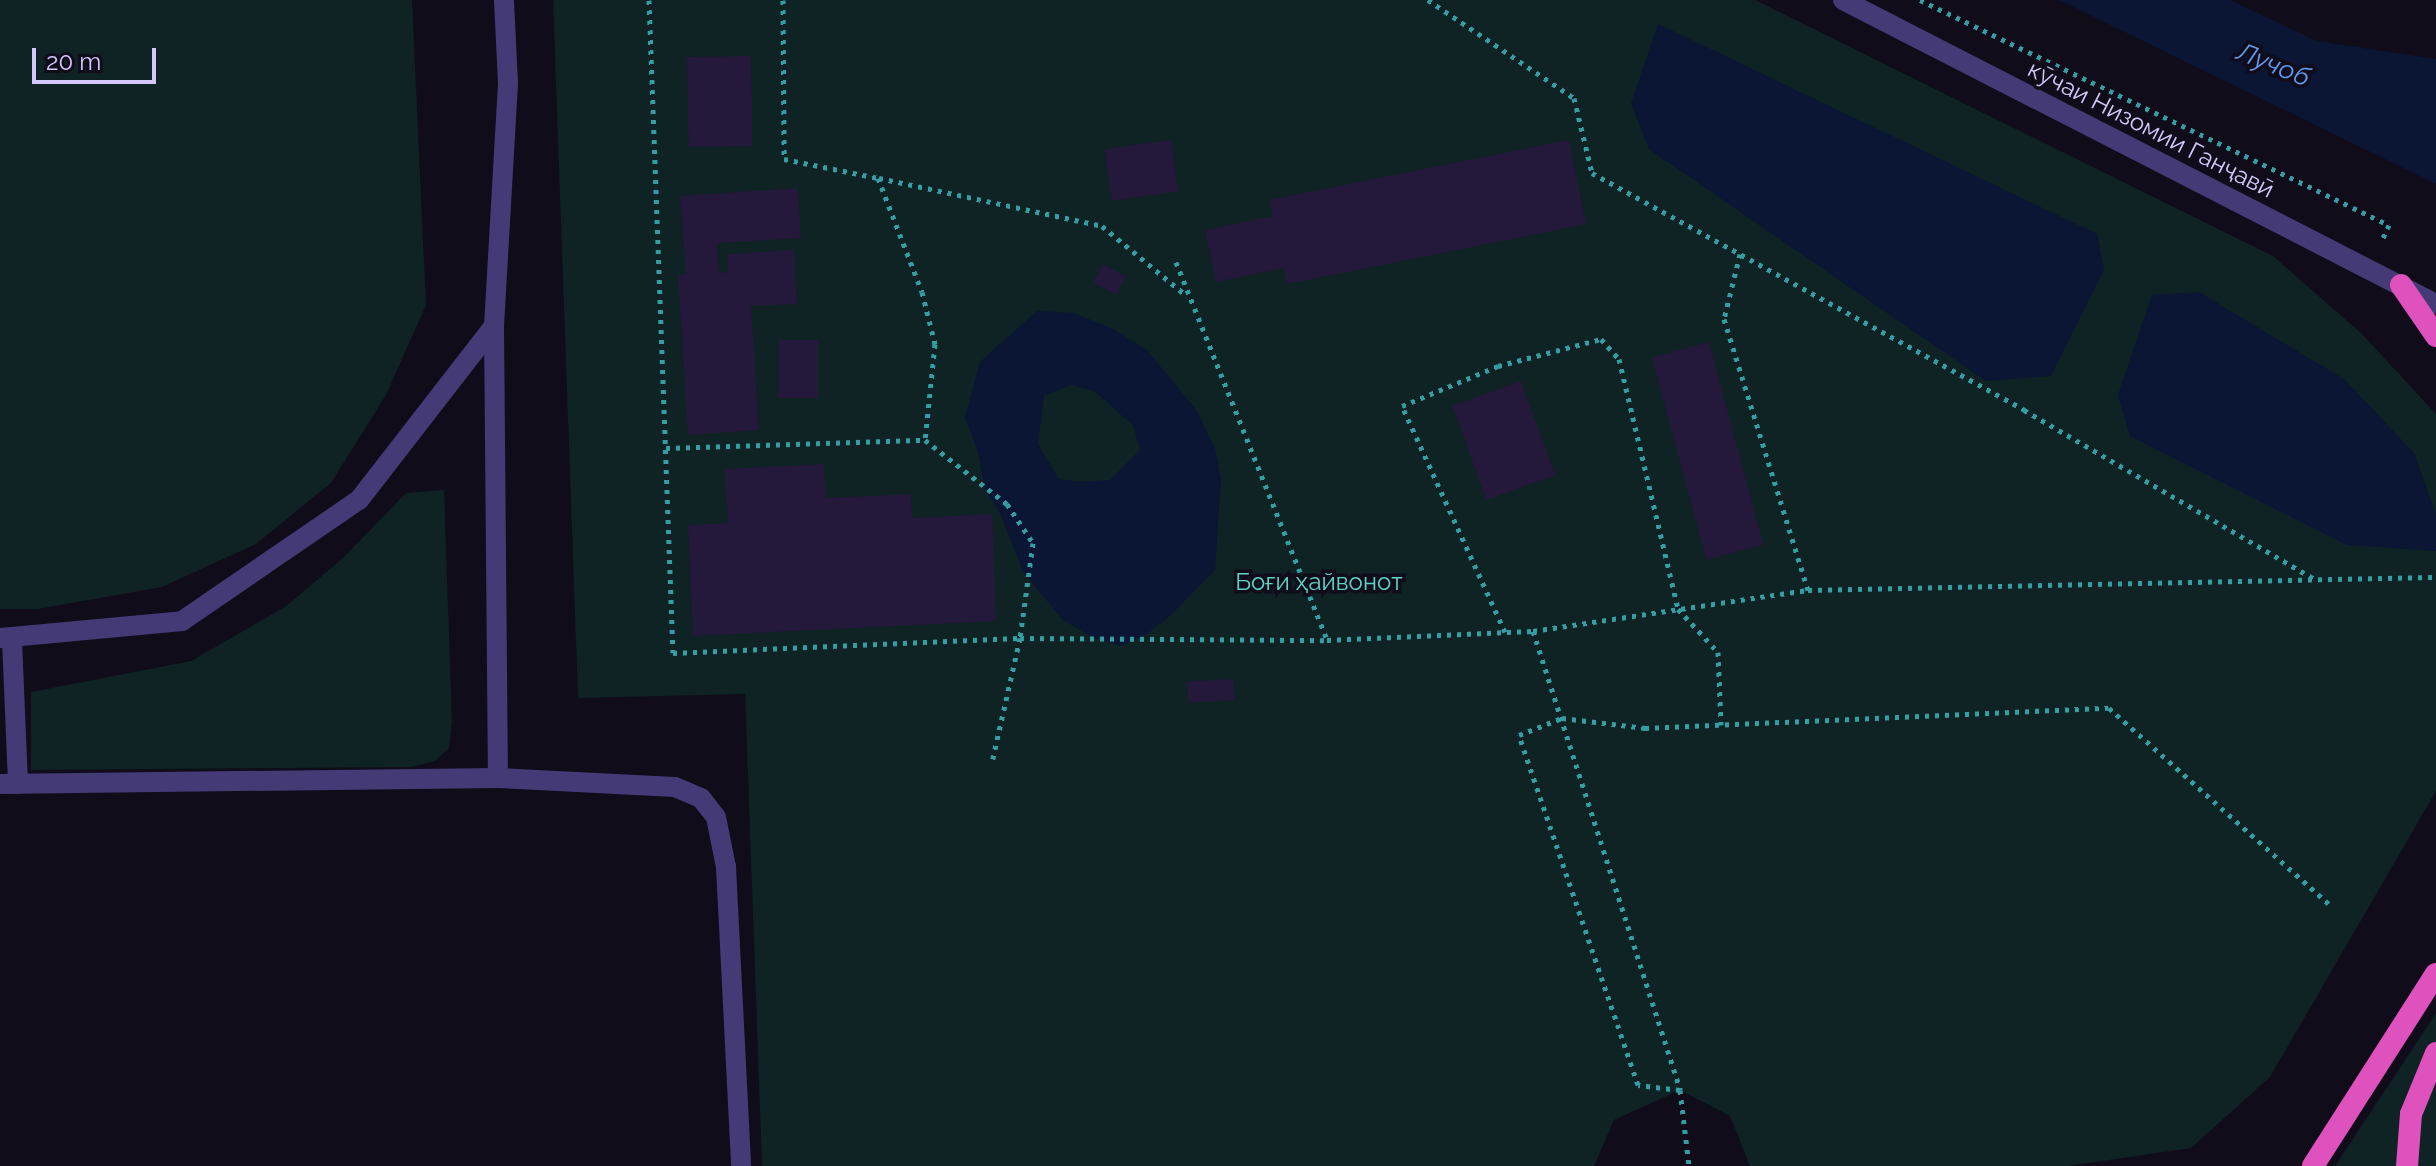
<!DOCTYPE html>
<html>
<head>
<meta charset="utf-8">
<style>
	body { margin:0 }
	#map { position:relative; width:2436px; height:1166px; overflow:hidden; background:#100c1a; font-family:Raleway,sans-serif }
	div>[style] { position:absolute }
	.green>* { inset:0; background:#0f2224 }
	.water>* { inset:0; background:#0b1534 }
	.building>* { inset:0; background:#24193a; transform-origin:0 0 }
	.path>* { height:5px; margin-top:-2.5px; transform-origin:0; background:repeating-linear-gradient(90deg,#349ea4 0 4px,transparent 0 10px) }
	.service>* { height:20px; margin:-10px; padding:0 10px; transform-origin:10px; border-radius:10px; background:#433a76 }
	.tertiary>* { height:20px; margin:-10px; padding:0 10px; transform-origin:10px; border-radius:10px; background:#433a76 }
	.trunk>* { height:22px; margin:-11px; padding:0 11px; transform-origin:11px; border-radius:11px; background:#df52be }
	span { translate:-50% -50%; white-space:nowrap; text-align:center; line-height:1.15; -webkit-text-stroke:7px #100c1a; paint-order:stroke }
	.street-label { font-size:24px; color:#d4c8fb }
	.park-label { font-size:24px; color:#5bd5c4 }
	.water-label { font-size:26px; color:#5e9df4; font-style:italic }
	.scale { position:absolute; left:32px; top:48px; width:124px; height:36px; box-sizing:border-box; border:4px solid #d4c8fb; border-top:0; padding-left:10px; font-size:24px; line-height:28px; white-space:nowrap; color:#d4c8fb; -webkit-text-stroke:6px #100c1a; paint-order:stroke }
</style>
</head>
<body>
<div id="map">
	<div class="green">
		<i style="clip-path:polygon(0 0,412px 0,426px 305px,386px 395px,331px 483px,256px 544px,162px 587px,38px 609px,0 609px)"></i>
		<i style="clip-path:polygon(553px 0,1755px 0,2273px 256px,2362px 334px,2436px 414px,2436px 791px,2270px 1077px,2191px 1148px,2068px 1166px,1750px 1166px,1730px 1116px,1680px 1090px,1614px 1120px,1594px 1166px,762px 1166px,745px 694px,578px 698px)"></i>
		<i style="clip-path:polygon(444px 490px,452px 721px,449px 748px,435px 761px,411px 767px,31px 770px,31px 692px,191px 661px,285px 607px,343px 558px,406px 493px)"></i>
		<i style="clip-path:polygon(2436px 1013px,2436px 1166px,2335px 1166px)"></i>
	</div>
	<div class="water">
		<i style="clip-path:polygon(2059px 0,2230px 0,2317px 41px,2436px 59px,2436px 184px)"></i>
		<i style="clip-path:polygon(1658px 24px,2097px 234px,2104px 270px,2051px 376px,1986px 381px,1649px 149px,1631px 104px)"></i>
		<i style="clip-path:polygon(2199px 292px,2344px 379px,2414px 453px,2436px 514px,2436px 551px,2347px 545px,2130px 436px,2118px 395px,2152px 295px)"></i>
		<i style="clip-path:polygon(evenodd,1037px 311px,1074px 313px,1113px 329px,1147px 350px,1197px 411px,1215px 449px,1221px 479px,1215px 570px,1171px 615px,1148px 633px,1122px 646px,1092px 637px,1063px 620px,1023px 572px,1001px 515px,984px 487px,978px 452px,965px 418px,980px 362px,1037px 311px,1071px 385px,1094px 391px,1133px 425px,1140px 450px,1110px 480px,1078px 482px,1059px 479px,1038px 444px,1044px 396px,1071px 385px)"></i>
	</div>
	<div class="building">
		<i style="left:751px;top:56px;width:90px;height:64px;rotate:89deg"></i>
		<i style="left:1171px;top:140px;width:52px;height:67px;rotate:82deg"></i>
		<i style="clip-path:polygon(1569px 140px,1586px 224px,1287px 284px,1284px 268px,1216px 282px,1205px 230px,1273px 216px,1270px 200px)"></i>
		<i style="clip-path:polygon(798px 188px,801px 238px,717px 243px,719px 273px,728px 272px,727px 254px,794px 250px,797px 304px,751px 306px,759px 430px,688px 435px,678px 275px,686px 275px,680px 196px)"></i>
		<i style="left:1103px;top:264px;width:26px;height:21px;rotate:28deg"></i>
		<i style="left:778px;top:340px;width:40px;height:58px"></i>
		<i style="left:1709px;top:342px;width:210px;height:59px;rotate:75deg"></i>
		<i style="left:1521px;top:381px;width:100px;height:73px;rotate:70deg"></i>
		<i style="clip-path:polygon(824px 464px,826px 498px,911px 494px,912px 518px,992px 514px,996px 621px,693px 636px,688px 525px,728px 523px,725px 469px)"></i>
		<i style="left:1233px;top:679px;width:21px;height:46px;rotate:87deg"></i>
	</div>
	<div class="path">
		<i style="left:649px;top:0;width:653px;rotate:87.9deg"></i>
		<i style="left:673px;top:653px;width:347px;rotate:-2.5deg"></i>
		<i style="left:1020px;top:638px;width:307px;rotate:0.4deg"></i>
		<i style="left:1327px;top:640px;width:206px;rotate:-2.5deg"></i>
		<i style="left:1533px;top:631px;width:482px;rotate:72.2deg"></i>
		<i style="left:1680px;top:1090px;width:77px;rotate:83.2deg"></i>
		<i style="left:783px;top:0;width:159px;rotate:89.6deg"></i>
		<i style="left:784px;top:159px;width:96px;rotate:11.4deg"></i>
		<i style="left:878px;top:178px;width:122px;rotate:68.9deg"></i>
		<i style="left:922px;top:292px;width:54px;rotate:76deg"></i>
		<i style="left:935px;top:344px;width:97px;rotate:95.9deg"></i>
		<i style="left:1428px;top:0;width:176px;rotate:33.9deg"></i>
		<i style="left:1574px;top:98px;width:77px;rotate:76.5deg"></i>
		<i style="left:1592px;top:173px;width:493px;rotate:28.7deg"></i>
		<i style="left:2024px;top:410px;width:336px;rotate:30.2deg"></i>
		<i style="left:1920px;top:0;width:520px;rotate:25.63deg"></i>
		<i style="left:2389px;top:225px;width:19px;rotate:115deg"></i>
		<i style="left:879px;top:178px;width:228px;rotate:12.1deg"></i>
		<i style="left:1102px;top:226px;width:110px;rotate:39.5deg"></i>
		<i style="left:1740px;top:254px;width:67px;rotate:103.8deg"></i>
		<i style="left:1724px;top:319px;width:284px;rotate:72.8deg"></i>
		<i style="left:1176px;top:262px;width:407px;rotate:68.2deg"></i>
		<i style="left:666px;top:448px;width:259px;rotate:-1.8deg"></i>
		<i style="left:925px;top:440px;width:104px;rotate:38deg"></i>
		<i style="left:1007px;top:504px;width:47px;rotate:56.3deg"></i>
		<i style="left:1033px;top:543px;width:96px;rotate:97.8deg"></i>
		<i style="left:1020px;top:638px;width:127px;rotate:102.7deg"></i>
		<i style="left:1533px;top:631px;width:278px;rotate:-8.5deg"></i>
		<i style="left:1808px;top:590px;width:625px;rotate:-1.19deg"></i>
		<i style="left:1505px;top:632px;width:248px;rotate:-114.5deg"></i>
		<i style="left:1402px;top:406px;width:104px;rotate:-22.6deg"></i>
		<i style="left:1498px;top:366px;width:106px;rotate:-14.7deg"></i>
		<i style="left:1601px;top:339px;width:27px;rotate:48deg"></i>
		<i style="left:1619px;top:359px;width:257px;rotate:76.7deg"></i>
		<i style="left:1678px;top:609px;width:59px;rotate:47.1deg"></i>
		<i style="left:1718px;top:652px;width:73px;rotate:87.6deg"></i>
		<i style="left:1680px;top:1090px;width:42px;rotate:-173.2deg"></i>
		<i style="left:1638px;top:1085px;width:370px;rotate:-108.8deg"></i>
		<i style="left:1519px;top:735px;width:46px;rotate:-21.6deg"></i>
		<i style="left:1562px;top:718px;width:84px;rotate:6.9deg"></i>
		<i style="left:1645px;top:728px;width:464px;rotate:-2.5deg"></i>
		<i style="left:2109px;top:708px;width:297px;rotate:41.7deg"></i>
	</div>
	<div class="service">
		<i style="left:494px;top:326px;width:452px;rotate:89.5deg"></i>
		<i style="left:0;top:638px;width:183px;rotate:-5.3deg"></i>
		<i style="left:182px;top:621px;width:214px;rotate:-34.4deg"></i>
		<i style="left:359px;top:500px;width:220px;rotate:-52.2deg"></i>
		<i style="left:494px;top:326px;width:243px;rotate:-86.7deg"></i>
		<i style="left:508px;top:83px;width:83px;rotate:-92.8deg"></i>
		<i style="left:12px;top:640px;width:144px;rotate:87.6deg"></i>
		<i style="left:0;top:784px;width:498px;rotate:-0.7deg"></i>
		<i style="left:498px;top:778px;width:177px;rotate:2.9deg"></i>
		<i style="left:675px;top:787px;width:28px;rotate:23deg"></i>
		<i style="left:701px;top:798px;width:24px;rotate:52deg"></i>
		<i style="left:716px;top:817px;width:51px;rotate:78.7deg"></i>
		<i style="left:726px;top:867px;width:299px;rotate:87.1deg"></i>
	</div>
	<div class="tertiary">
		<i style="left:1843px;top:0;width:666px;rotate:27.14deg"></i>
	</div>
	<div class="trunk">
		<i style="left:2401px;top:285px;width:62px;rotate:55.5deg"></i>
		<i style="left:2313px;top:1166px;width:228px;rotate:-57.4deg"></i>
		<i style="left:2407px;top:1166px;width:52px;rotate:-85.6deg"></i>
		<i style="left:2411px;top:1114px;width:66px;rotate:-67.7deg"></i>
	</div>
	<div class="street-label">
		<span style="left:2151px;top:129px;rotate:27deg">кӯчаи Низомии Ганҷавӣ</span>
	</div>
	<div class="park-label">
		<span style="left:1319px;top:582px">Боғи ҳайвонот</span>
	</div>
	<div class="water-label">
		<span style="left:2273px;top:65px;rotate:22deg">Лучоб</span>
	</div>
	<div class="scale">20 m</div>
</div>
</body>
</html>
